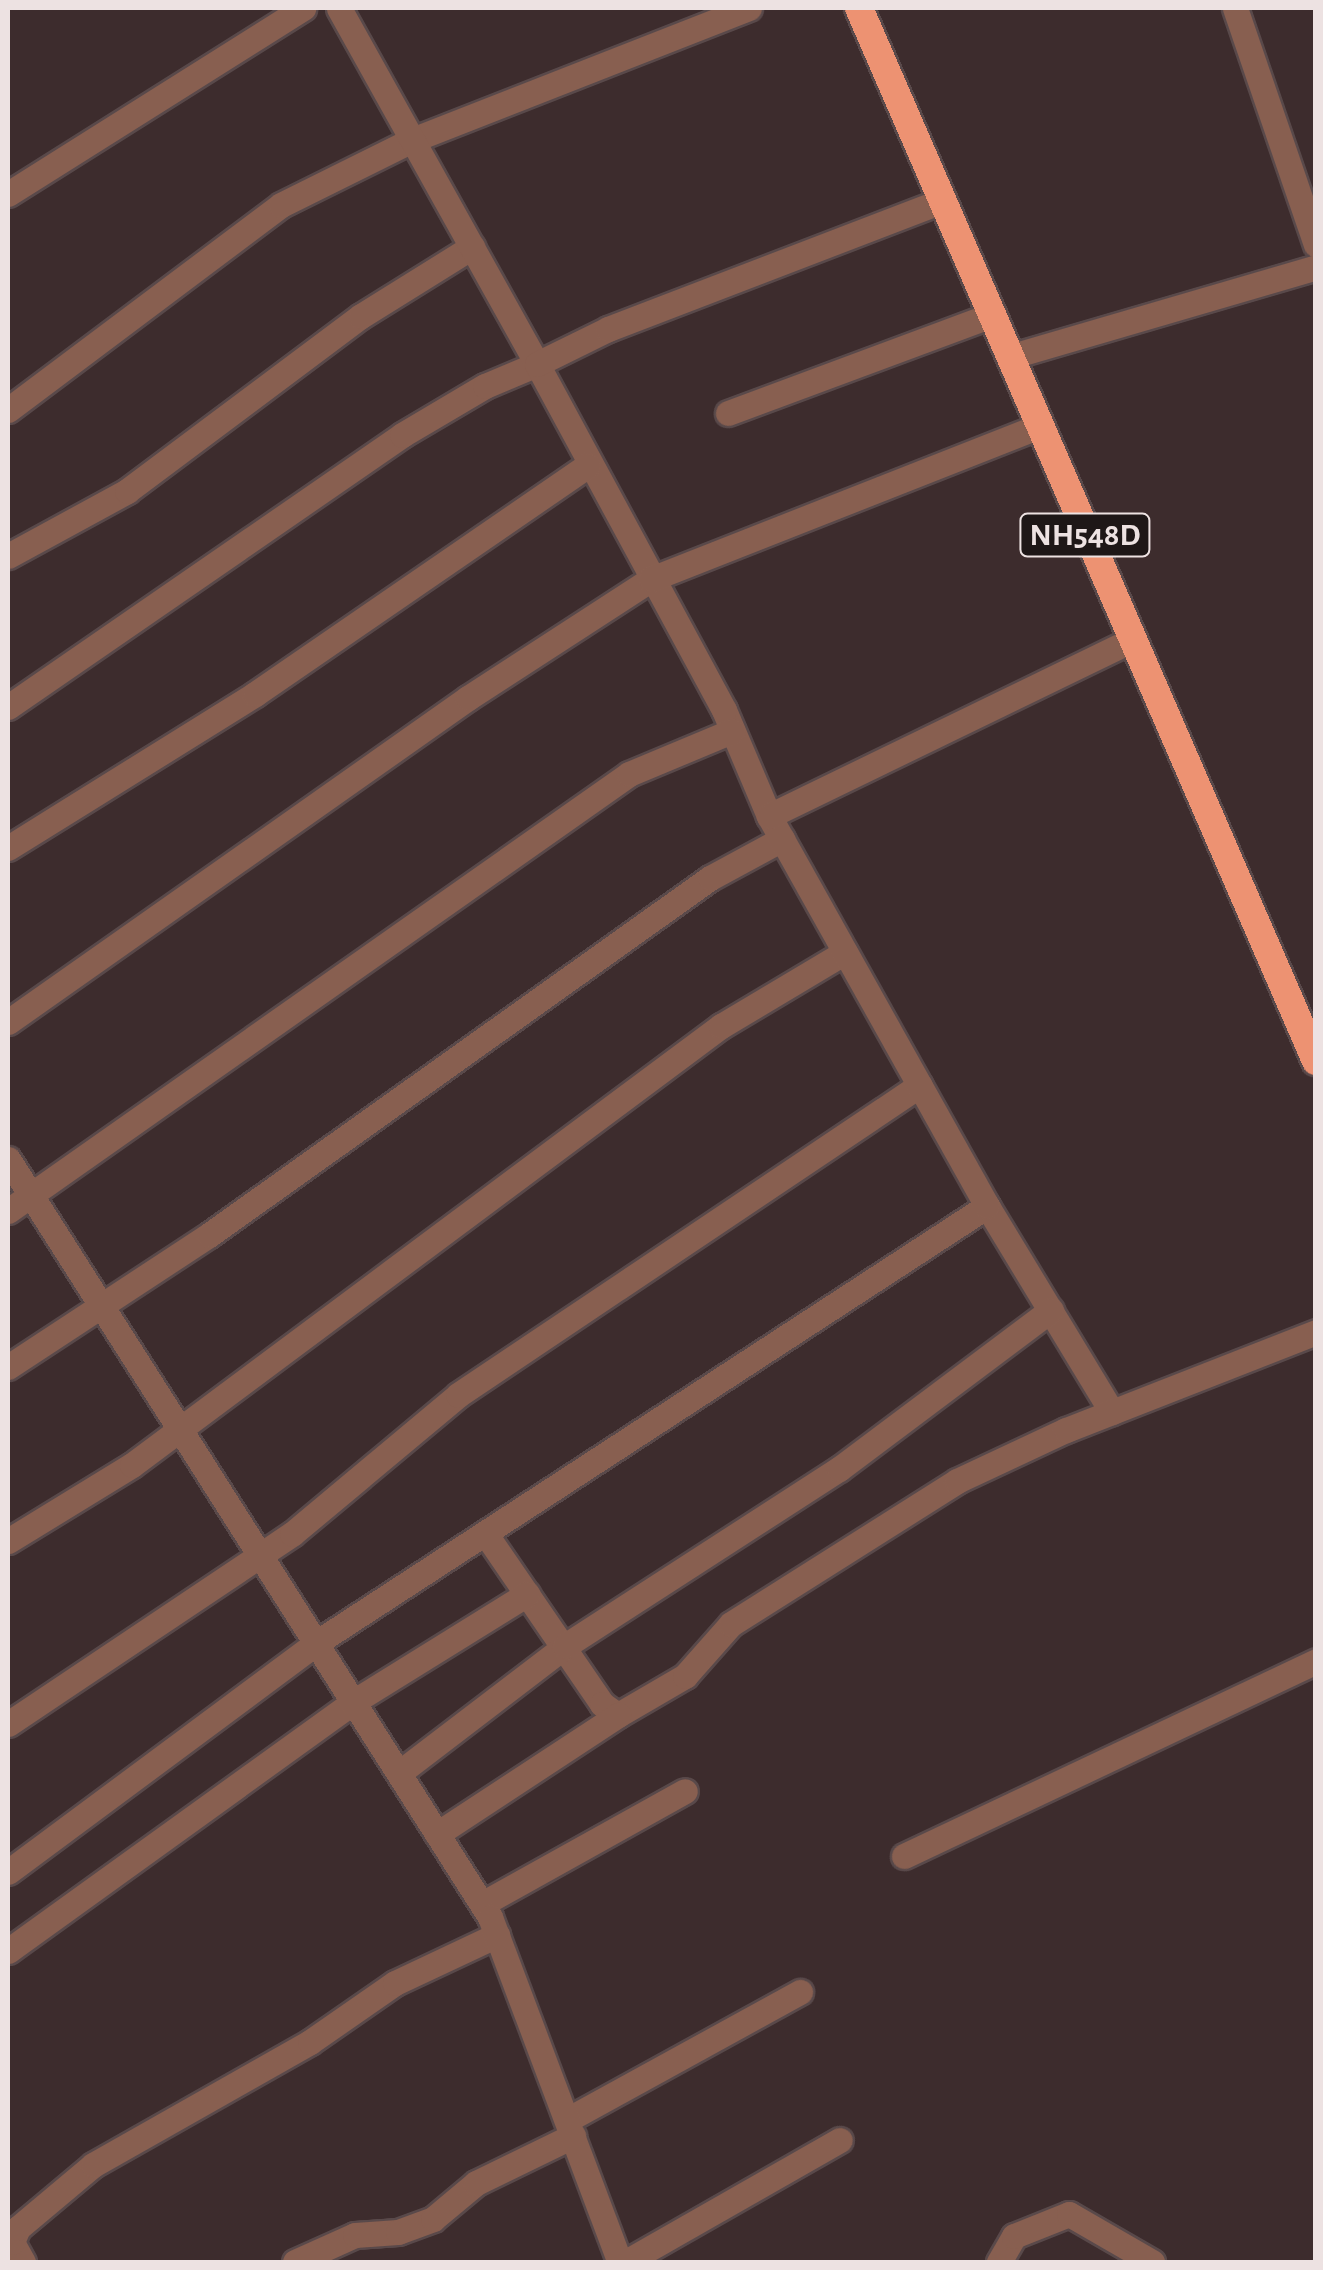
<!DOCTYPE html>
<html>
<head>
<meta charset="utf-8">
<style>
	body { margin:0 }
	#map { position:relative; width:1323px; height:2270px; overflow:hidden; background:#3d2c2d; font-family:"Alegreya Sans",sans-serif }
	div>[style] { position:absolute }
	.roads { filter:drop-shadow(2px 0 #59494a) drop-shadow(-2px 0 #59494a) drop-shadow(0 2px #59494a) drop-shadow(0 -2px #59494a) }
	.minor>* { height:25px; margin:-12.5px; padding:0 12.5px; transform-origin:12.5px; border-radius:12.5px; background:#885f50 }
	.tertiary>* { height:25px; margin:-12.5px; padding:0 12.5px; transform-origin:12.5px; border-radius:12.5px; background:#885f50 }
	.trunk>* { height:28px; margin:-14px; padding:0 14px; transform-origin:14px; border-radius:14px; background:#ed9272 }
	span { translate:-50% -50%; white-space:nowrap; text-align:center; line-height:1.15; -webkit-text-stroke:10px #1e1717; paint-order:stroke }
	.shield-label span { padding:2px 8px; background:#1e1717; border:2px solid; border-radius:8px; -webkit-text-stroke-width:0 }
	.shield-label { font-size:32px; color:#ede2e2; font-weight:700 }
	.frame { position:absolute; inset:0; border:10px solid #ede2e2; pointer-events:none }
</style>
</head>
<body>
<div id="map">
	<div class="roads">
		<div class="minor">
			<i style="left:1235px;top:8px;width:250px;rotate:71.1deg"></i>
			<i style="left:8px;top:194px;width:349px;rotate:-32.2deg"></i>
			<i style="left:1009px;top:357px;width:320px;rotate:-16.3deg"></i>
			<i style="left:8px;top:410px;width:341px;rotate:-36.9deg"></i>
			<i style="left:281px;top:205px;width:146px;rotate:-26.4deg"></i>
			<i style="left:412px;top:140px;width:362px;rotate:-21.4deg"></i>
			<i style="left:728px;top:413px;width:281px;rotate:-20.4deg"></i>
			<i style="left:8px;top:556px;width:136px;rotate:-28.6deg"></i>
			<i style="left:127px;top:491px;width:292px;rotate:-36.8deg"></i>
			<i style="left:361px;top:316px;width:131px;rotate:-31.9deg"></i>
			<i style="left:8px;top:707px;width:479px;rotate:-34.6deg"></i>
			<i style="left:402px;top:435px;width:96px;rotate:-30.6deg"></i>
			<i style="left:485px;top:386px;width:56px;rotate:-22.9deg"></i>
			<i style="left:537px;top:364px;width:407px;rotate:-119.1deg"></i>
			<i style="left:769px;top:816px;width:115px;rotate:-113deg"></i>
			<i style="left:724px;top:710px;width:393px;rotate:-118.4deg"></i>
			<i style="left:537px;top:364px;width:79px;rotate:-26.2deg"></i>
			<i style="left:608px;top:329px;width:358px;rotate:-21deg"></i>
			<i style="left:8px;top:848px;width:291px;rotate:-31.9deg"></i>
			<i style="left:255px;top:694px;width:404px;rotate:-34.5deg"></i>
			<i style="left:8px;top:1022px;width:563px;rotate:-35.16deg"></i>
			<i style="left:468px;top:698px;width:218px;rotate:-33deg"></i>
			<i style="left:651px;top:579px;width:417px;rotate:-21.5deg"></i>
			<i style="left:987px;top:1206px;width:241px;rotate:58.8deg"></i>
			<i style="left:8px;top:1211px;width:759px;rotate:-35.13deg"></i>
			<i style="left:629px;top:774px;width:112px;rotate:-22.7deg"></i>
			<i style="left:8px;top:1367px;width:240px;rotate:-33.3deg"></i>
			<i style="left:209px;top:1235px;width:615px;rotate:-35.47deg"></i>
			<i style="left:710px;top:878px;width:82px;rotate:-28.4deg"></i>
			<i style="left:485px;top:1533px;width:207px;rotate:55.6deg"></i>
			<i style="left:602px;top:1704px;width:19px;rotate:35deg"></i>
			<i style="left:618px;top:1715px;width:78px;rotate:-30.2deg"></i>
			<i style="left:685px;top:1676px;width:69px;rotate:-48.5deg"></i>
			<i style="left:731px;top:1624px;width:267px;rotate:-32.3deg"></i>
			<i style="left:957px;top:1481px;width:120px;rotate:-25.1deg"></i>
			<i style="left:1066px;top:1430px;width:269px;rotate:-21.4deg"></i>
			<i style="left:8px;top:1541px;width:145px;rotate:-31.5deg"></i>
			<i style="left:132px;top:1465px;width:735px;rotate:-36.7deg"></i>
			<i style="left:721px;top:1026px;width:144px;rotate:-30.8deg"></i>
			<i style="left:8px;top:1724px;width:342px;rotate:-33.8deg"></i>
			<i style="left:292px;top:1534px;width:217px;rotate:-39.9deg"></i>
			<i style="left:458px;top:1395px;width:556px;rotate:-33.86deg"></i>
			<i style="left:399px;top:1773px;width:209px;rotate:-37.4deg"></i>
			<i style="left:565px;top:1646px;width:326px;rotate:-32.9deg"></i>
			<i style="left:839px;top:1469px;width:265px;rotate:-36.9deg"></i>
			<i style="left:437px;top:1834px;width:217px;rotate:-33.3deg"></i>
			<i style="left:904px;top:1856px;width:456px;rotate:-25.3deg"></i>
			<i style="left:8px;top:1872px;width:384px;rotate:-36.6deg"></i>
			<i style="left:316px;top:1643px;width:801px;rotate:-33.07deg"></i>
			<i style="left:987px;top:1206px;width:447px;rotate:-119.2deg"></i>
			<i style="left:769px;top:816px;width:401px;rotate:-25.9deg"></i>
			<i style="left:482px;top:1904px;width:232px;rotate:-29.1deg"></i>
			<i style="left:8px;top:1951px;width:425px;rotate:-35.8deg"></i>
			<i style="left:353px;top:1702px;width:205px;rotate:-31.8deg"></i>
			<i style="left:567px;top:2120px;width:266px;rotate:-28.8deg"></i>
			<i style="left:23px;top:2262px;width:23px;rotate:-119deg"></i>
			<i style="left:12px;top:2242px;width:15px;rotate:-67deg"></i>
			<i style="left:18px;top:2228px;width:98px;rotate:-40deg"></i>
			<i style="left:93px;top:2165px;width:249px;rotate:-29.5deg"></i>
			<i style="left:310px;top:2042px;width:103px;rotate:-34.8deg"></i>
			<i style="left:395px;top:1983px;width:113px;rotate:-25.2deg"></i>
			<i style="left:295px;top:2262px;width:66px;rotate:-24.2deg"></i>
			<i style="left:355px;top:2235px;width:43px;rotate:-4deg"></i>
			<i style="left:398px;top:2232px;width:37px;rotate:-20deg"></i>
			<i style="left:433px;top:2219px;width:56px;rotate:-39.9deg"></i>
			<i style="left:476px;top:2183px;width:108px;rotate:-25.9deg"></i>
			<i style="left:626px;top:2262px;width:246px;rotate:-29.7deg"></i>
			<i style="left:999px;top:2262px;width:30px;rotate:-60deg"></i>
			<i style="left:1014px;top:2236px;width:59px;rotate:-21.8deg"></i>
			<i style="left:1069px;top:2214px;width:96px;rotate:30deg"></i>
		</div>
		<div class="tertiary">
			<i style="left:8px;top:1159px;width:898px;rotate:57.55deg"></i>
			<i style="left:490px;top:1917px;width:369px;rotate:69.4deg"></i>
		</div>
		<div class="trunk">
			<i style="left:859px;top:8px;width:1148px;rotate:66.54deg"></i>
		</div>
	</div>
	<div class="shield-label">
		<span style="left:1085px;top:535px">NH548D</span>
	</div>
	<div class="frame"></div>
</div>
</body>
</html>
